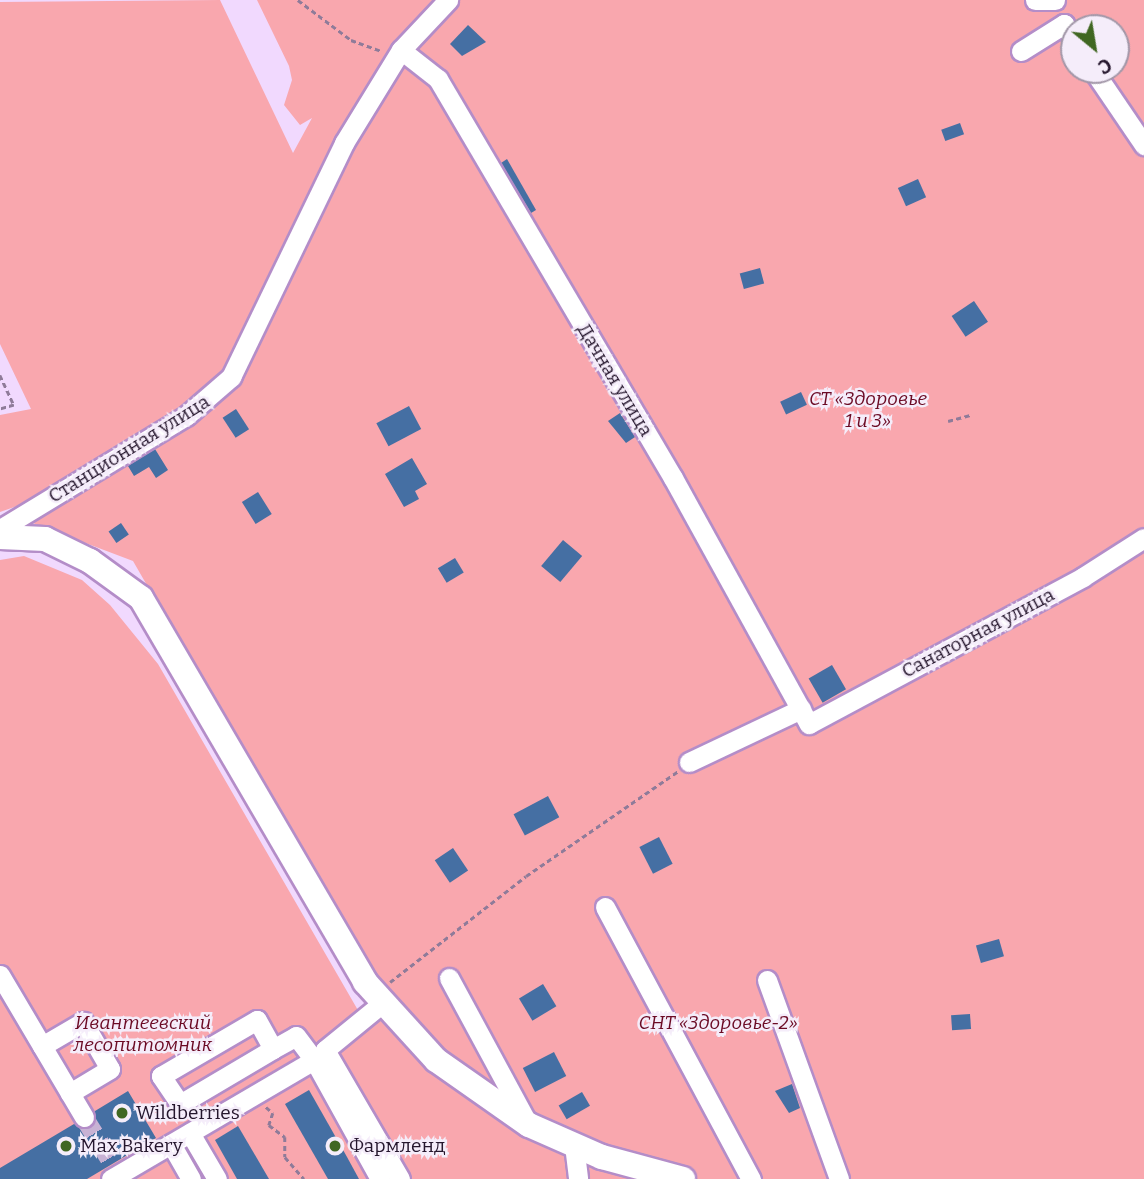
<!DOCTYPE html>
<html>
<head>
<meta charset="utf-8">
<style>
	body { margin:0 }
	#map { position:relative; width:1144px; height:1179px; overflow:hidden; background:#f1d9fe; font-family:Bitter,serif }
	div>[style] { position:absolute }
	.green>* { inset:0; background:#f9a7ae }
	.building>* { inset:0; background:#456fa3; transform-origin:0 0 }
	.minor-tunnel>* { height:19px; margin-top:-9.5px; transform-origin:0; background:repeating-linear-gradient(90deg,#c8b2d4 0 19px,transparent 0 29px) }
	.path>* { height:2.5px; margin-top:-1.25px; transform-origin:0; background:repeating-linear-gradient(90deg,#8f7b99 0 5px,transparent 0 8.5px) }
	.roads { filter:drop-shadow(2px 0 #b48dc8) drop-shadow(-2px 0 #b48dc8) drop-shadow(0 2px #b48dc8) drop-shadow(0 -2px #b48dc8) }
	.minor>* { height:19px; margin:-9.5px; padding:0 9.5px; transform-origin:9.5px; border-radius:9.5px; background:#fff }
	.major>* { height:24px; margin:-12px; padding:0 12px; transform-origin:12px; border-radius:12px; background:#fff }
	.dots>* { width:19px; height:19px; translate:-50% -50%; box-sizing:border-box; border:4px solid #f5edfa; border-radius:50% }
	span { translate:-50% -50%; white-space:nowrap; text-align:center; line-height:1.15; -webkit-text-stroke:5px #f5edfa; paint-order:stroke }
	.street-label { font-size:19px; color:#25162d }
	.park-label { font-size:19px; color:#6b0a24; font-style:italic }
	.poi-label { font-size:19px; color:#25162d }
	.left { translate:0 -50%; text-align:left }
	.north { position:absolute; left:1060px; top:14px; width:70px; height:70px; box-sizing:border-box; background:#f5edfa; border:2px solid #a297a8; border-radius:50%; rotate:150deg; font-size:19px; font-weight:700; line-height:28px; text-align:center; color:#25162d }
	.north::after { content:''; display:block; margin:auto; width:24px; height:32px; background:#406722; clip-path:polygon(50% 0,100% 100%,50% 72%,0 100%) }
</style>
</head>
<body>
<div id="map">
	<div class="green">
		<i style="clip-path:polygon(evenodd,220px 0,293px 153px,312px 118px,300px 125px,284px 105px,292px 80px,289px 66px,257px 0,1144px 0,1144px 1179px,0 1179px,0 560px,24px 556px,82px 580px,110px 605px,158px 664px,359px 1012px,385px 999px,133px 561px,30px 522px,63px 490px,0 512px,0 415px,31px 409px,0 344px,0 2px,220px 0,1074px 28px,1116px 28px,1116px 70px,1074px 70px,1074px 28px)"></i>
	</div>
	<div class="building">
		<i style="clip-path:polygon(468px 25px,486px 42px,462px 56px,450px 44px)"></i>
		<i style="left:960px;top:123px;width:12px;height:20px;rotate:70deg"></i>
		<i style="clip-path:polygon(507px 159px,536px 210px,531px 213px,501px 163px)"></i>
		<i style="left:918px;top:179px;width:20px;height:22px;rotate:66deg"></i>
		<i style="left:760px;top:268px;width:16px;height:21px;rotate:75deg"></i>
		<i style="left:974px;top:301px;width:25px;height:27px;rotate:56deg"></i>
		<i style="left:801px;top:392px;width:14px;height:23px;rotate:65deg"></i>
		<i style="left:409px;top:406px;width:26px;height:37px;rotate:62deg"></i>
		<i style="left:236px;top:409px;width:24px;height:16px;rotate:57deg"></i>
		<i style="clip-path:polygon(620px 413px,635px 437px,626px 443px,608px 421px)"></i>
		<i style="clip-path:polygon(155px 449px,168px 470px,156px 478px,149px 467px,134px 476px,128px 466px)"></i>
		<i style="clip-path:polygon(412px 458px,427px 484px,415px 491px,419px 499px,404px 507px,385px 474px)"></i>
		<i style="left:258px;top:492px;width:26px;height:19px;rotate:58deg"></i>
		<i style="left:121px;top:523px;width:14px;height:15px;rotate:56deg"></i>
		<i style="left:563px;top:540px;width:25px;height:34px;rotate:40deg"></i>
		<i style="left:455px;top:558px;width:17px;height:20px;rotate:59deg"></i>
		<i style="left:832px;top:665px;width:28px;height:27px;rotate:60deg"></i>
		<i style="left:548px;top:796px;width:24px;height:39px;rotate:62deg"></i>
		<i style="left:659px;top:837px;width:30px;height:22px;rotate:63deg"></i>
		<i style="left:453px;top:848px;width:27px;height:22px;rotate:56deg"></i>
		<i style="left:999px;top:939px;width:18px;height:24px;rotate:74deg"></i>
		<i style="left:543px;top:984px;width:26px;height:28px;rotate:59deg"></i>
		<i style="left:970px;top:1014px;width:15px;height:19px;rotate:86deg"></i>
		<i style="left:554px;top:1052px;width:27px;height:35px;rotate:63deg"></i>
		<i style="clip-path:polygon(792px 1084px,800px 1108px,789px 1113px,775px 1091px)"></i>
		<i style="clip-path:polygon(309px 1090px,347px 1157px,359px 1179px,328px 1179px,285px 1104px)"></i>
		<i style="clip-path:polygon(128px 1091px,156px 1138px,87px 1179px,0 1179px,0 1168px,74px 1124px,91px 1127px,95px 1111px)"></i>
		<i style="left:582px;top:1092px;width:16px;height:27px;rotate:60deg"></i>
		<i style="clip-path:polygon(238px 1126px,269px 1179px,237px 1179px,215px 1140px)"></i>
	</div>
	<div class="minor-tunnel">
		<i style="left:84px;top:1117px;width:55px;rotate:58.3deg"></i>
	</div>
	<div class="path">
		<i style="left:298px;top:0;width:66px;rotate:37deg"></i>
		<i style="left:351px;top:40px;width:32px;rotate:20deg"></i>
		<i style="left:0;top:375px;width:33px;rotate:65deg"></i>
		<i style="left:14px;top:405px;width:15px;rotate:164deg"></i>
		<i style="left:948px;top:421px;width:23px;rotate:-15deg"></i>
		<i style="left:390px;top:982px;width:172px;rotate:-37.9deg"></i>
		<i style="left:526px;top:876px;width:185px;rotate:-34.6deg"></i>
		<i style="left:266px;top:1107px;width:9px;rotate:41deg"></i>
		<i style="left:273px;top:1113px;width:13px;rotate:108deg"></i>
		<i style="left:269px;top:1125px;width:20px;rotate:37deg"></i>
		<i style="left:285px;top:1137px;width:20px;rotate:90deg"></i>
		<i style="left:285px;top:1157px;width:29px;rotate:49deg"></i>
	</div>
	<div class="roads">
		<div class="minor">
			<i style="left:1035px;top:0;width:20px"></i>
			<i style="left:401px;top:50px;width:47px;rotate:38.1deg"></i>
			<i style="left:438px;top:79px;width:463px;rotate:59.5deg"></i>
			<i style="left:673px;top:478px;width:281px;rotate:61.1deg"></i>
			<i style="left:809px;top:724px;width:311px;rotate:-28.2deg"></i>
			<i style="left:1083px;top:577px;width:72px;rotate:-32.6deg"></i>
			<i style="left:1021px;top:51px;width:51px;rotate:-32.1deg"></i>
			<i style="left:1064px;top:24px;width:19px;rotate:58deg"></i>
			<i style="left:1093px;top:70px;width:91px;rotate:55.8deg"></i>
			<i style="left:0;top:529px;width:218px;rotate:-31.3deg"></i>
			<i style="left:186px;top:416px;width:60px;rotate:-40.9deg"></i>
			<i style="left:231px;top:377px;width:260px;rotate:-64.2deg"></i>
			<i style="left:344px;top:143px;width:109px;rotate:-58.5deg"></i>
			<i style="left:401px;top:50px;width:69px;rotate:-46.8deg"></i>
			<i style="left:689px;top:762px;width:124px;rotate:-25.3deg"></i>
			<i style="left:605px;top:907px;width:309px;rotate:61.8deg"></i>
			<i style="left:0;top:975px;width:165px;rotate:59.4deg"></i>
			<i style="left:449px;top:978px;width:166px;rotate:61.6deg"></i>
			<i style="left:767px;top:980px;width:212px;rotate:70.1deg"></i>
			<i style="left:380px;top:1005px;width:71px;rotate:140.7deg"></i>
			<i style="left:325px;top:1050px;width:149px;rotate:59.8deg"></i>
			<i style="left:42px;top:1046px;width:48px;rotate:-30.3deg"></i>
			<i style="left:83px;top:1022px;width:54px;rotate:60.1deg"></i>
			<i style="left:110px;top:1069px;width:47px;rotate:149deg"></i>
			<i style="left:273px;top:1049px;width:108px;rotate:149.4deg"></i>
			<i style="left:180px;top:1104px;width:34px;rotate:-124deg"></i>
			<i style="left:161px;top:1076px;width:111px;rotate:-30.3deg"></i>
			<i style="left:257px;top:1020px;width:33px;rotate:61deg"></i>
			<i style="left:273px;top:1049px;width:26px;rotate:-29deg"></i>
			<i style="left:296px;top:1036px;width:30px;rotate:53deg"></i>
			<i style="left:190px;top:1133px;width:53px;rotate:59.6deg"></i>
			<i style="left:171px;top:1144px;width:40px;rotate:60.3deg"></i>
			<i style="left:574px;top:1145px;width:34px;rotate:83deg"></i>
			<i style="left:111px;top:1179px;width:235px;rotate:-30.4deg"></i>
			<i style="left:314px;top:1060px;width:136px;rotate:61deg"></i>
		</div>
		<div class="major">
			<i style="left:0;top:537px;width:45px;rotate:2.5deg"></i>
			<i style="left:45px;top:539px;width:50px;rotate:26.1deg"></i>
			<i style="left:90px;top:561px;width:63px;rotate:36deg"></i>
			<i style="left:141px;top:598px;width:445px;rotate:59.7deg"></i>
			<i style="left:365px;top:982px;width:105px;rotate:47.7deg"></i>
			<i style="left:436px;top:1060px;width:113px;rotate:35deg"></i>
			<i style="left:529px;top:1125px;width:80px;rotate:23.7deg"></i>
			<i style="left:602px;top:1157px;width:84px;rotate:15.2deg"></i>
		</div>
	</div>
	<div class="dots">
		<i style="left:122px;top:1113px;background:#406722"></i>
		<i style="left:66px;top:1146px;background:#406722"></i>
		<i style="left:335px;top:1146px;background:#406722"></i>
	</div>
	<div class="street-label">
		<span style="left:615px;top:380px;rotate:59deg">Дачная улица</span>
		<span style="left:129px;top:449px;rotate:-32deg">Станционная улица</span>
		<span style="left:978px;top:633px;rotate:-28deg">Санаторная улица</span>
	</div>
	<div class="park-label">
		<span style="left:868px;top:410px">СТ «Здоровье<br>1 и 3»</span>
		<span style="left:143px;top:1034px">Ивантеевский<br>лесопитомник</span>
		<span style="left:718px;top:1023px">СНТ «Здоровье-2»</span>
	</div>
	<div class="poi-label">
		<span class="left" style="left:136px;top:1113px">Wildberries</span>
		<span class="left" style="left:80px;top:1146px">Max Bakery</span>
		<span class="left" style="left:349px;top:1146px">Фармленд</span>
	</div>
	<div class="north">С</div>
</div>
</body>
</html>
